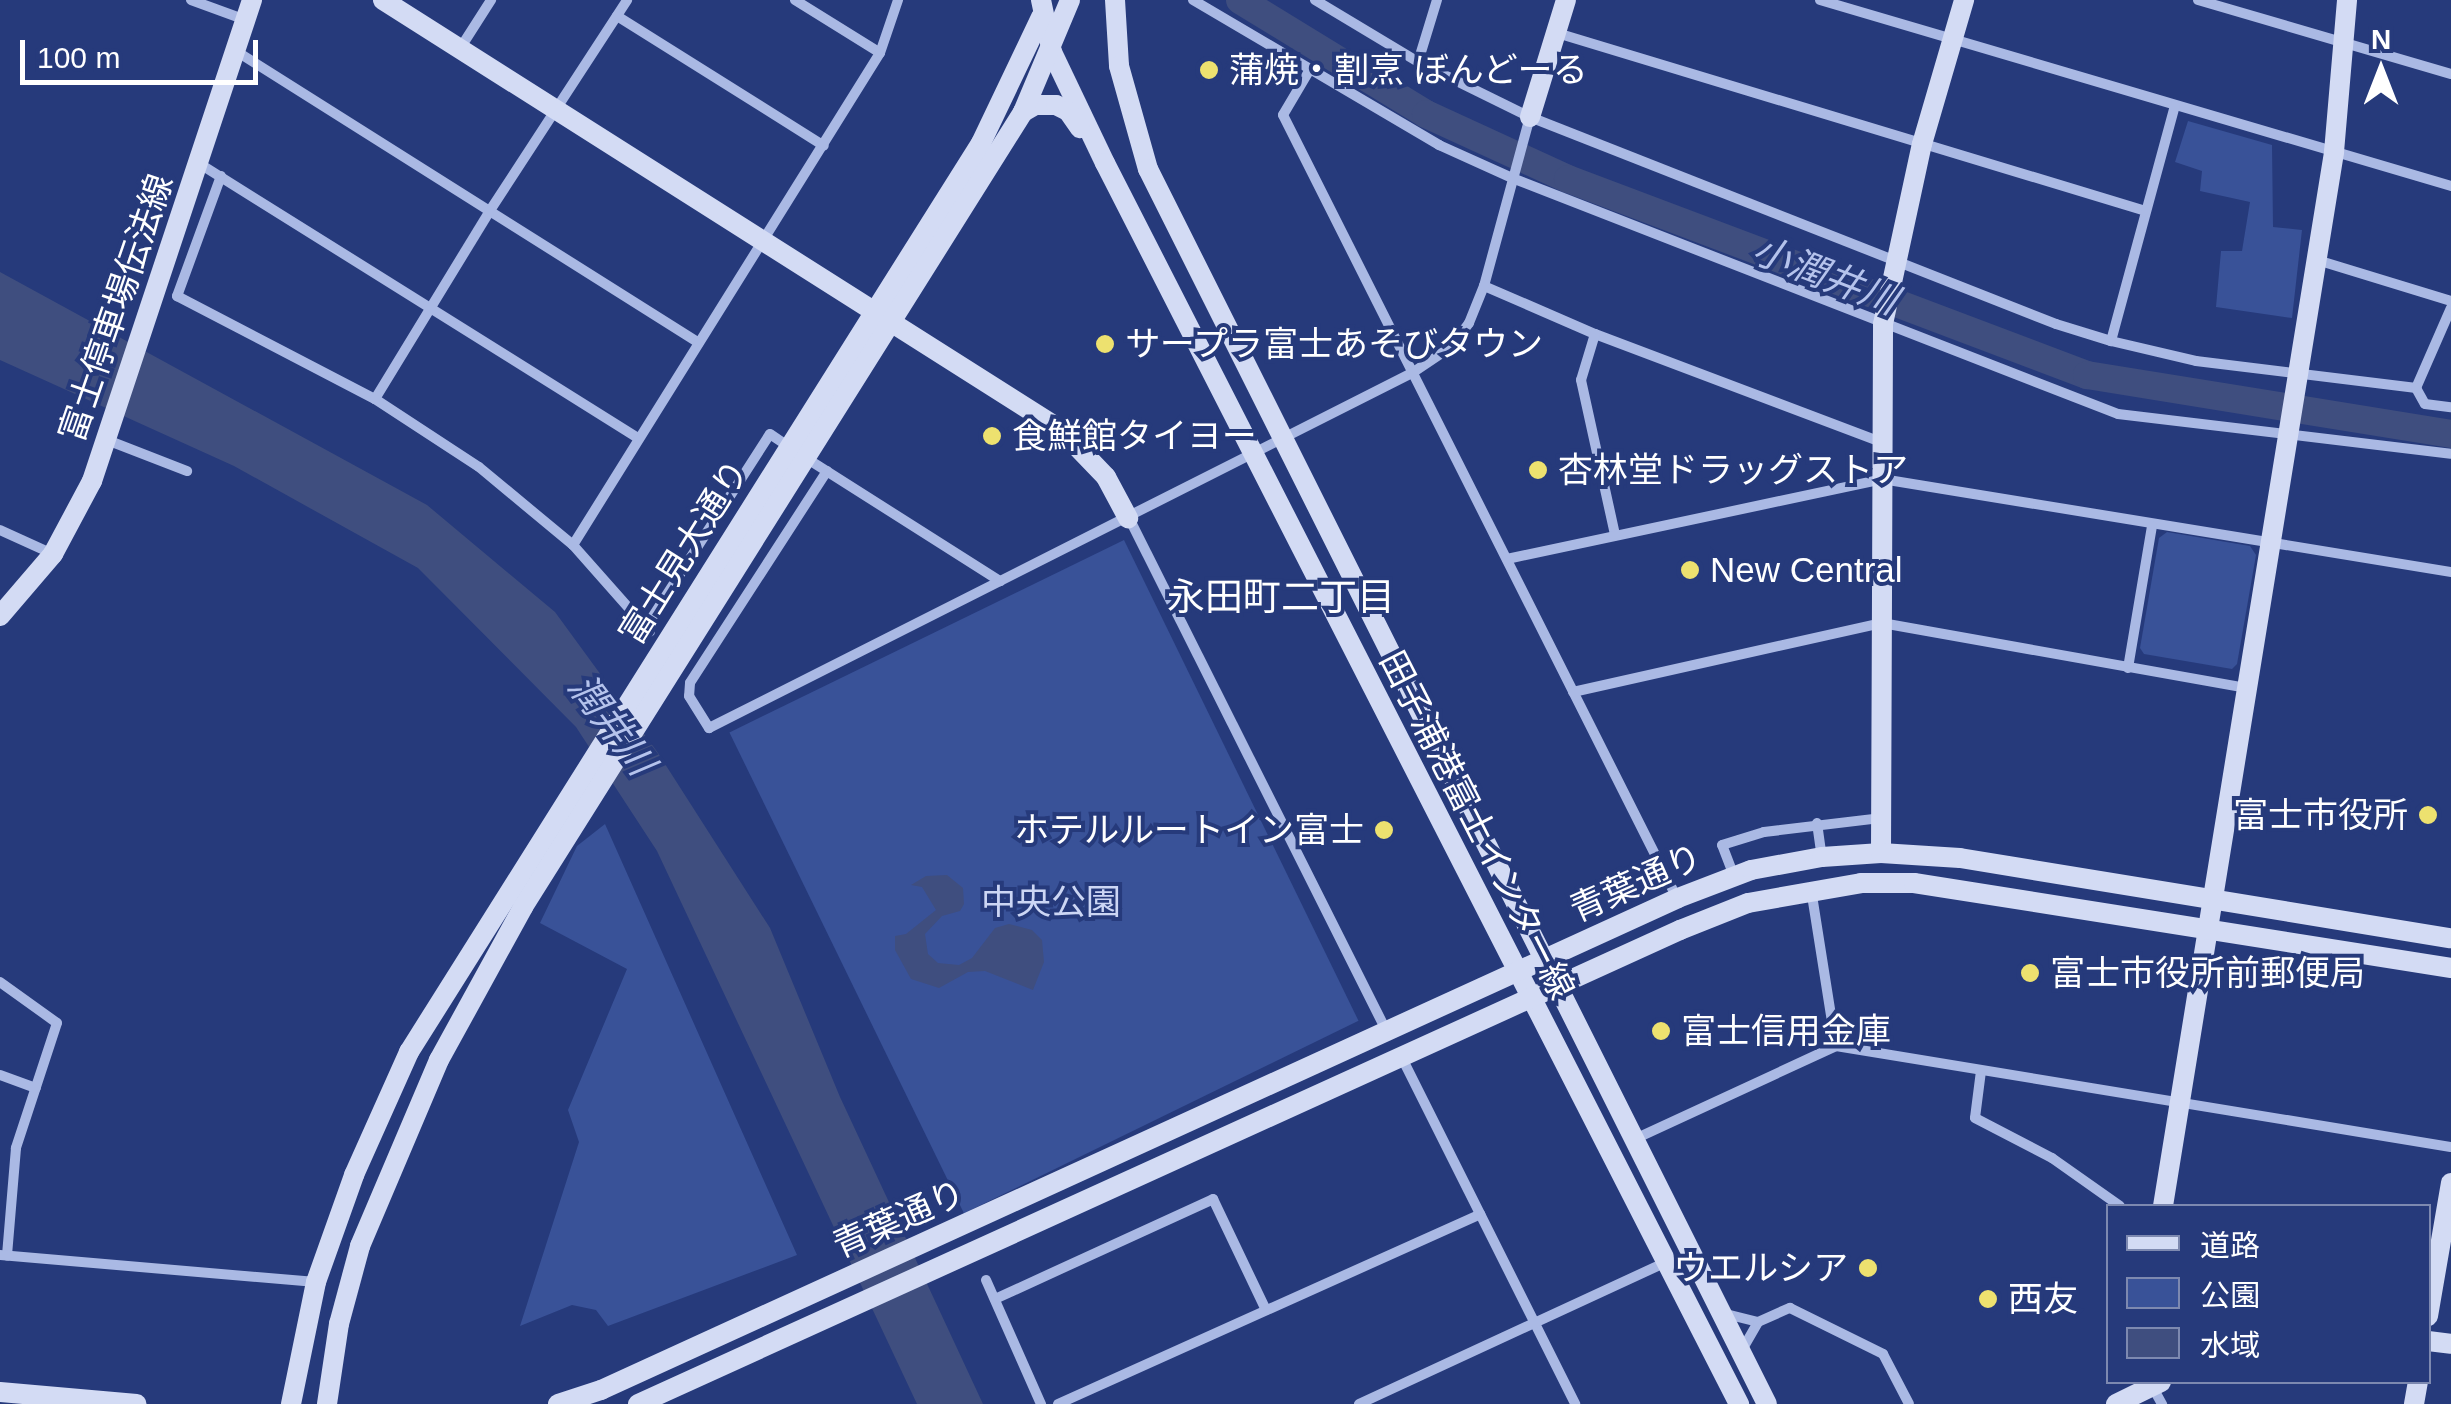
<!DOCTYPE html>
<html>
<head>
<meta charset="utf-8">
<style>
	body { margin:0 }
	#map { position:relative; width:2451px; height:1404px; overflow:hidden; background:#263a7b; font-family:Helvetica,"Noto Sans JP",sans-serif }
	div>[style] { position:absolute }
	.green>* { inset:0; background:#395298; transform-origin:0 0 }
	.water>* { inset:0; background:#3f4e7f }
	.river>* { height:28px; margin:-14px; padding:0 14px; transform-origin:14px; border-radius:14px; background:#3f4e7f }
	.street>* { height:10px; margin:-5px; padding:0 5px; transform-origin:5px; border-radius:5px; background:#aab9e4 }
	.secondary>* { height:20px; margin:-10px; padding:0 10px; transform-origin:10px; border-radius:10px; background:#d3dbf4 }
	.dots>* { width:28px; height:28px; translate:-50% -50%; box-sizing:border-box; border:5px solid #263a7b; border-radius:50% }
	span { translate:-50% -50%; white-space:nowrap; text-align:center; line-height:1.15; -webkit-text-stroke:8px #263a7b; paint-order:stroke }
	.poi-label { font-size:35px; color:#fff }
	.left { translate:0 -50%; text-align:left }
	.right { translate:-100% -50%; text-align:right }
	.street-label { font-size:35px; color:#fff }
	.park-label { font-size:35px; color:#ccd6f4 }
	.water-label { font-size:38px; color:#b5c3ec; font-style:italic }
	.neighbourhood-label { font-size:38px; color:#fff }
	.legend { position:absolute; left:2106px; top:1204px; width:325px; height:180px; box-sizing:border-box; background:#263a7b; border:2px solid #7d89b0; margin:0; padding:12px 18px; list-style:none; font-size:30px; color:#fff }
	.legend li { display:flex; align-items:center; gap:20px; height:50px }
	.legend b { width:50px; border:2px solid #7d89b0 }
	.north { position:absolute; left:2331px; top:20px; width:100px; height:100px; -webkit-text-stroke:8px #263a7b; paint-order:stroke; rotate:0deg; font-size:28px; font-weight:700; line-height:40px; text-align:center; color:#fff }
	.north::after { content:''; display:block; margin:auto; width:35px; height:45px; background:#fff; clip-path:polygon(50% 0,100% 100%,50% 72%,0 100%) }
	.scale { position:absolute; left:20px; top:40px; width:238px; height:45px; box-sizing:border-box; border:5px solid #fff; border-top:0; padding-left:12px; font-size:30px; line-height:35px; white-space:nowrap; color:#fff; -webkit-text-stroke:8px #263a7b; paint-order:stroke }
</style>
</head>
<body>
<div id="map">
	<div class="green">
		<i style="clip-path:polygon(2188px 121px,2272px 145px,2273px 227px,2302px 230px,2292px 318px,2216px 307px,2221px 251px,2242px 251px,2250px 202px,2200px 191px,2202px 171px,2175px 162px)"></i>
		<i style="clip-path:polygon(2167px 532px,2250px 546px,2256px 555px,2237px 664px,2232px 669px,2144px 654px,2140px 648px,2159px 538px)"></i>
		<i style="left:1124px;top:540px;width:535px;height:439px;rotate:64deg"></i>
		<i style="clip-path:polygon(605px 824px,797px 1255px,608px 1326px,596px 1310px,572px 1305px,520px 1326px,579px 1142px,568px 1110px,627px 969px,540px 923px,577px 846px)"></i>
	</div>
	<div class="water">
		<i style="clip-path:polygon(0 272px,427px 505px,555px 612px,658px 753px,770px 928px,840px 1097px,983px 1404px,917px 1404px,657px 851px,576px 727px,418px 568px,234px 466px,0 360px)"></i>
		<i style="clip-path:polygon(947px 875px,963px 888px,964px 904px,960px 911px,942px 916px,925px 934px,928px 954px,938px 963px,959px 965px,972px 958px,995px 928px,1009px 924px,1032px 930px,1042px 940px,1044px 962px,1033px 990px,985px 971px,968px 972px,939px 988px,911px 979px,895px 950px,895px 936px,906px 934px,936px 910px,922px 887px,911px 885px,926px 876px)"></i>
	</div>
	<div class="river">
		<i style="left:1240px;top:0;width:218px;rotate:31.5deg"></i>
		<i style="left:1426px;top:114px;width:156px;rotate:24.6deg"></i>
		<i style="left:1568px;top:179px;width:555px;rotate:20.69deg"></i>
		<i style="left:2087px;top:375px;width:369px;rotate:9.2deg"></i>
	</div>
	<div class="street">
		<i style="left:191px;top:0;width:59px;rotate:20deg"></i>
		<i style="left:795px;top:0;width:100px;rotate:31.9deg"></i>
		<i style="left:1193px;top:0;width:286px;rotate:30.5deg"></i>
		<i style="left:1439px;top:145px;width:80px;rotate:24.3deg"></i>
		<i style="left:1512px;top:178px;width:650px;rotate:21.28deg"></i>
		<i style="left:2118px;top:414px;width:335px;rotate:6.8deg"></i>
		<i style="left:1315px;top:0;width:120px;rotate:31deg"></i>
		<i style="left:1418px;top:62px;width:125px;rotate:26.2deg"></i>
		<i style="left:1530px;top:117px;width:565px;rotate:21.48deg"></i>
		<i style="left:2056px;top:324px;width:58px;rotate:17.2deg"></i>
		<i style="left:2111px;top:341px;width:87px;rotate:13.2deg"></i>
		<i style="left:2196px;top:361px;width:222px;rotate:7deg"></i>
		<i style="left:2416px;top:388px;width:87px;rotate:-66.4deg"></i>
		<i style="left:1820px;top:0;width:658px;rotate:16.42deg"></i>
		<i style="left:2198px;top:0;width:264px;rotate:16.3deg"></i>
		<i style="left:617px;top:16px;width:244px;rotate:32.1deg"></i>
		<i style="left:1557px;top:33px;width:615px;rotate:16.82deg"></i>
		<i style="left:461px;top:47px;width:56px;rotate:-57.4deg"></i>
		<i style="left:236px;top:51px;width:547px;rotate:32.24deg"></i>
		<i style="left:1418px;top:62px;width:65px;rotate:-73deg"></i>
		<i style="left:1309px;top:71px;width:51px;rotate:120.6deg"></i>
		<i style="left:1283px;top:115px;width:877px;rotate:63.29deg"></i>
		<i style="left:200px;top:164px;width:517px;rotate:32.03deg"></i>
		<i style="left:221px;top:176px;width:128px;rotate:110.1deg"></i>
		<i style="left:177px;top:296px;width:223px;rotate:27.5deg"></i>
		<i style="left:375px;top:399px;width:124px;rotate:33.2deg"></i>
		<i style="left:479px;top:467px;width:122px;rotate:39.7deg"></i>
		<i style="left:573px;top:545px;width:116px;rotate:48.5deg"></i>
		<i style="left:2317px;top:260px;width:140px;rotate:17deg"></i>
		<i style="left:1484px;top:286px;width:121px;rotate:23.4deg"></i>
		<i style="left:1595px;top:334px;width:306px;rotate:20.7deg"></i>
		<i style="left:1595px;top:334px;width:48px;rotate:106.9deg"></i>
		<i style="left:1581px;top:380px;width:159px;rotate:77.6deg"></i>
		<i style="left:2111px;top:341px;width:244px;rotate:-74.8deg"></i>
		<i style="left:2416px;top:388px;width:18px;rotate:61deg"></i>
		<i style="left:2425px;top:404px;width:26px;rotate:7deg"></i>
		<i style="left:375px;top:399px;width:219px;rotate:-58.6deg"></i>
		<i style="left:489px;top:212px;width:253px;rotate:-56.9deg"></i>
		<i style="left:107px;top:440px;width:86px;rotate:21.2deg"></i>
		<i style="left:806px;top:458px;width:230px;rotate:32.4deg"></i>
		<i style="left:827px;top:471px;width:252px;rotate:122.9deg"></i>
		<i style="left:690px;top:683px;width:13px;rotate:94deg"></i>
		<i style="left:689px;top:696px;width:38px;rotate:58deg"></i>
		<i style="left:709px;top:728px;width:788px;rotate:-26.79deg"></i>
		<i style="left:1412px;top:373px;width:47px;rotate:-33.7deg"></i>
		<i style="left:1451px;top:347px;width:30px;rotate:-53deg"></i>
		<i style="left:1469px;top:323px;width:40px;rotate:-68deg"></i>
		<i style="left:1484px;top:286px;width:175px;rotate:-74.8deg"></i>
		<i style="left:1129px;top:518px;width:573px;rotate:63.35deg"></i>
		<i style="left:0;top:530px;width:58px;rotate:24.4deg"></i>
		<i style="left:573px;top:545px;width:580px;rotate:-58.04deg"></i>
		<i style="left:880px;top:53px;width:56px;rotate:-71.2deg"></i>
		<i style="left:1507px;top:559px;width:383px;rotate:-12deg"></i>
		<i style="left:1882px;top:479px;width:577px;rotate:9.28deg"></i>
		<i style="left:646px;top:627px;width:229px;rotate:-57.3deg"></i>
		<i style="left:770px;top:434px;width:23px;rotate:34deg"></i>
		<i style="left:2128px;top:668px;width:144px;rotate:-80.4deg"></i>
		<i style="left:1573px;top:692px;width:317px;rotate:-12.6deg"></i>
		<i style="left:1882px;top:623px;width:371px;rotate:10.1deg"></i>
		<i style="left:1817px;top:823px;width:34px;rotate:82deg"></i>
		<i style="left:1734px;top:876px;width:33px;rotate:-111deg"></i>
		<i style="left:1722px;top:845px;width:44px;rotate:-17.2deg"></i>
		<i style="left:1764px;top:832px;width:119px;rotate:-6.8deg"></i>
		<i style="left:1811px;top:889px;width:159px;rotate:81deg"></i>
		<i style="left:0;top:982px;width:70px;rotate:35.7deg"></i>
		<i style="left:57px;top:1023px;width:132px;rotate:108.2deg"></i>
		<i style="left:16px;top:1148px;width:108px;rotate:94.8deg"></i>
		<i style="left:1402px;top:1058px;width:387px;rotate:63.4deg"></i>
		<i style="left:1981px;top:1071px;width:47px;rotate:97.3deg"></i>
		<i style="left:1975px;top:1118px;width:87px;rotate:27.5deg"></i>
		<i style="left:2052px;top:1158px;width:83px;rotate:35.2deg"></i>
		<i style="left:0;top:1075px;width:38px;rotate:20deg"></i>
		<i style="left:1637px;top:1138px;width:219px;rotate:-24.8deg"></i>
		<i style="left:1836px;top:1046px;width:623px;rotate:9.33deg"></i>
		<i style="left:0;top:1255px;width:317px;rotate:4.9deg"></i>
		<i style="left:986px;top:1280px;width:136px;rotate:66.1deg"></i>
		<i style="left:995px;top:1299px;width:240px;rotate:-24.6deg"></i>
		<i style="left:1213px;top:1199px;width:123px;rotate:64.5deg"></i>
		<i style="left:1726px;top:1314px;width:33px;rotate:14deg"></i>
		<i style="left:1742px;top:1350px;width:32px;rotate:-60deg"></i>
		<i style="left:1758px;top:1322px;width:35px;rotate:-24deg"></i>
		<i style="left:1790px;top:1308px;width:104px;rotate:26.3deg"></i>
		<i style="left:1883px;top:1354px;width:56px;rotate:62.5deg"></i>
		<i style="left:2152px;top:1386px;width:21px;rotate:61deg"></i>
		<i style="left:1058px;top:1404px;width:463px;rotate:-24.2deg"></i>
		<i style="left:1359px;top:1404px;width:336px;rotate:-24.8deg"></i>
	</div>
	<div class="secondary">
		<i style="left:383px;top:0;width:803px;rotate:32.38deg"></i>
		<i style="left:1061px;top:430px;width:65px;rotate:46.2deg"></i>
		<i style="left:1106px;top:477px;width:47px;rotate:61.8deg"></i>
		<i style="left:1041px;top:0;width:53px;rotate:78.1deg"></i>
		<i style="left:1052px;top:52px;width:123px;rotate:64.5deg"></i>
		<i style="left:1105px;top:163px;width:1394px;rotate:62.94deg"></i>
		<i style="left:1115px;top:0;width:66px;rotate:86.5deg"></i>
		<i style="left:1119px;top:66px;width:107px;rotate:74.3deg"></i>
		<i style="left:1148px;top:169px;width:1381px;rotate:63.38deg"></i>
		<i style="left:1023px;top:112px;width:14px;rotate:-30deg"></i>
		<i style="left:1035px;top:105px;width:21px"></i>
		<i style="left:1056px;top:105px;width:13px;rotate:27deg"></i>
		<i style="left:1068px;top:111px;width:21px;rotate:55deg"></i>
		<i style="left:1530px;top:117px;width:122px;rotate:-72.9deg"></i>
		<i style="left:0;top:616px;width:82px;rotate:-49.5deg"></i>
		<i style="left:53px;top:554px;width:83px;rotate:-61.9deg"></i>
		<i style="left:92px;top:481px;width:507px;rotate:-71.6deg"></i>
		<i style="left:1881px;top:853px;width:529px;rotate:-89.78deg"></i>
		<i style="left:1883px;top:324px;width:184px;rotate:-77.8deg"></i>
		<i style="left:1922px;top:144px;width:150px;rotate:-73.7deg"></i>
		<i style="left:2163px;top:1206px;width:1068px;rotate:-80.78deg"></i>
		<i style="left:2334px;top:152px;width:153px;rotate:-85.1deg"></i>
		<i style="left:2428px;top:1316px;width:135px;rotate:-80.2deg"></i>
		<i style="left:2428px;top:1341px;width:23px;rotate:7deg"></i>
		<i style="left:0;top:1392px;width:137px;rotate:5deg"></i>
		<i style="left:291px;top:1404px;width:125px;rotate:-78.4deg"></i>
		<i style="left:316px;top:1282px;width:114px;rotate:-70.4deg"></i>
		<i style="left:354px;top:1175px;width:135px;rotate:-65.9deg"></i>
		<i style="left:409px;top:1052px;width:1074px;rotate:-57.82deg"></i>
		<i style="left:981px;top:143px;width:140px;rotate:-64.5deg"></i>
		<i style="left:327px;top:1404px;width:81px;rotate:-81.5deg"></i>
		<i style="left:339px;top:1324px;width:81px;rotate:-74.9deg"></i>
		<i style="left:360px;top:1246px;width:202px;rotate:-67deg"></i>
		<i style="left:439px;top:1060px;width:175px;rotate:-61.2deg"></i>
		<i style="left:523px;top:907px;width:939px;rotate:-57.83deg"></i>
		<i style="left:1023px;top:112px;width:121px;rotate:-67.2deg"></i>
		<i style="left:558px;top:1404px;width:45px;rotate:-18deg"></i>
		<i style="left:601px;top:1390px;width:1184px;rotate:-24.55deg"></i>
		<i style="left:1678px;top:898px;width:78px;rotate:-21deg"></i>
		<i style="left:1751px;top:870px;width:72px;rotate:-10.4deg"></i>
		<i style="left:1822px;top:857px;width:59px;rotate:-3.9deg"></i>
		<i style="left:1881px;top:853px;width:79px;rotate:3.6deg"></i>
		<i style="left:1960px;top:858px;width:497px;rotate:9.3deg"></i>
		<i style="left:638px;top:1404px;width:1145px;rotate:-24.46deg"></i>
		<i style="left:1680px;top:930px;width:73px;rotate:-21.7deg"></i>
		<i style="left:1748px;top:903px;width:115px;rotate:-10deg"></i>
		<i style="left:1861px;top:883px;width:53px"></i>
		<i style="left:1914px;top:883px;width:544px;rotate:8.99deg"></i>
		<i style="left:2116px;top:1404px;width:50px;rotate:-26.1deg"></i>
		<i style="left:2414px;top:1404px;width:22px;rotate:-80deg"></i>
	</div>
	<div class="dots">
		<i style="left:1209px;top:70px;background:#ede16f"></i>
		<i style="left:1105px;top:344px;background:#ede16f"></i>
		<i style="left:992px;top:436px;background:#ede16f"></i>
		<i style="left:1538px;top:470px;background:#ede16f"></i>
		<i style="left:1690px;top:570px;background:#ede16f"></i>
		<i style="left:2428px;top:815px;background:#ede16f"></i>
		<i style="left:1384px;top:830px;background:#ede16f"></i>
		<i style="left:2030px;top:973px;background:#ede16f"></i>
		<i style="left:1661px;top:1031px;background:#ede16f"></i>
		<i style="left:1868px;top:1268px;background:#ede16f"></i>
		<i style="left:1988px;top:1299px;background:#ede16f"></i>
	</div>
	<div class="poi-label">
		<span class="left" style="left:1229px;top:70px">蒲焼・割烹 ぼんどーる</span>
		<span class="left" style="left:1125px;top:344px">サープラ富士あそびタウン</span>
		<span class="left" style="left:1012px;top:436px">食鮮館タイヨー</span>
		<span class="left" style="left:1558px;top:470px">杏林堂ドラッグストア</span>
		<span class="left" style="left:1710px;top:570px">New Central</span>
		<span class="right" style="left:2408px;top:815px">富士市役所</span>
		<span class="right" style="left:1364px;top:830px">ホテルルートイン富士</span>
		<span class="left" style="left:2050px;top:973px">富士市役所前郵便局</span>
		<span class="left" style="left:1681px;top:1031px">富士信用金庫</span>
		<span class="right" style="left:1848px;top:1268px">ウエルシア</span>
		<span class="left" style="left:2008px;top:1299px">西友</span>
	</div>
	<div class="street-label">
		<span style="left:116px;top:308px;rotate:-71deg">富士停車場伝法線</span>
		<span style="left:684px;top:552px;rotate:-58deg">富士見大通り</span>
		<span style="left:1477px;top:825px;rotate:63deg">田子浦港富士インター線</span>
		<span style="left:1636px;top:883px;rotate:-24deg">青葉通り</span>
		<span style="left:899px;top:1219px;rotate:-24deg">青葉通り</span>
	</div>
	<div class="park-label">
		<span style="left:1051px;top:902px">中央公園</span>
	</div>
	<div class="water-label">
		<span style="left:1825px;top:276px;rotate:21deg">小潤井川</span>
		<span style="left:611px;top:725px;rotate:53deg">潤井川</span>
	</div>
	<div class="neighbourhood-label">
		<span style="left:1281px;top:598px">永田町二丁目</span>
	</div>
	<ul class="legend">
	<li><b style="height:12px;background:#d3dbf4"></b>道路</li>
	<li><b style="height:28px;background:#395298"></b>公園</li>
	<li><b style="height:28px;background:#3f4e7f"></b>水域</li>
	</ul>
	<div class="north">N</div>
	<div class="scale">100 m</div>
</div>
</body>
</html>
